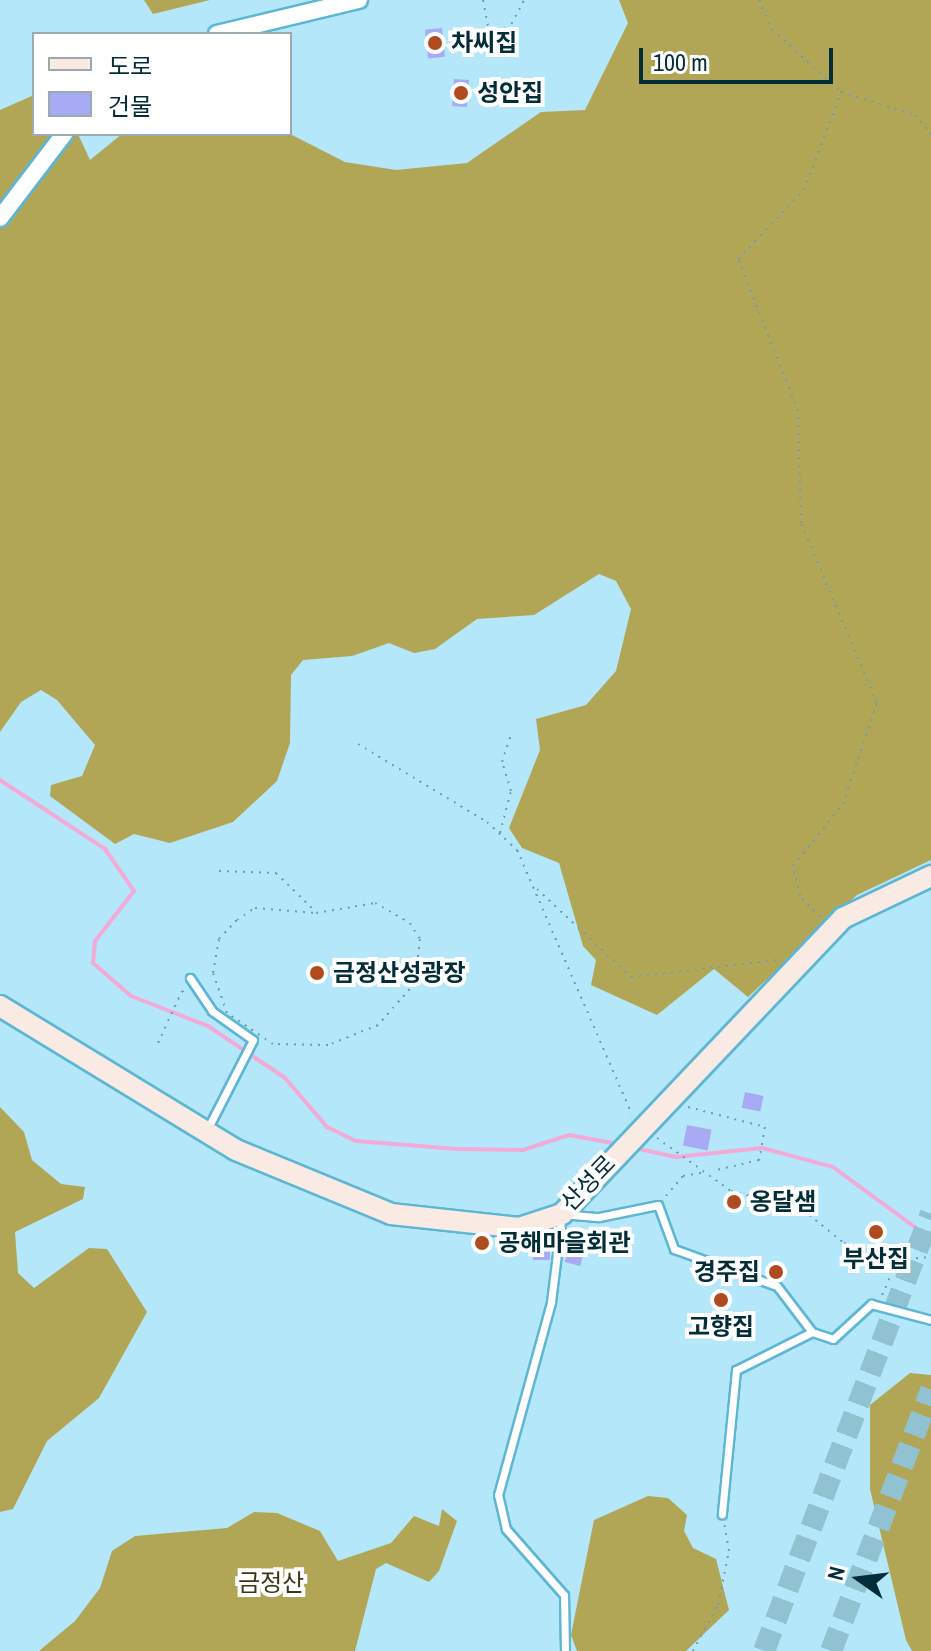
<!DOCTYPE html>
<html>
<head>
<meta charset="utf-8">
<style>
	body { margin:0 }
	#map { position:relative; width:931px; height:1651px; overflow:hidden; background:#b4e7f9; font-family:"Archivo Narrow","Noto Sans KR",sans-serif }
	div>[style] { position:absolute }
	.forest>* { inset:0; background:#b1a656 }
	.stream>* { height:4px; margin:-2px; padding:0 2px; transform-origin:2px; border-radius:2px; background:#f2aad7 }
	.building>* { inset:0; background:#a8abf3; transform-origin:0 0 }
	.trunk-tunnel>* { height:22px; margin-top:-11px; transform-origin:0; background:repeating-linear-gradient(90deg,#91c2d2 0 22px,transparent 0 33px) }
	.path>* { height:2px; margin-top:-1px; transform-origin:0; background:repeating-linear-gradient(90deg,#6e9dac 0 2px,transparent 0 8px) }
	.roads { filter:drop-shadow(2px 0 #5cb6d4) drop-shadow(-2px 0 #5cb6d4) drop-shadow(0 2px #5cb6d4) drop-shadow(0 -2px #5cb6d4) }
	.service>* { height:7px; margin:-3.5px; padding:0 3.5px; transform-origin:3.5px; border-radius:3.5px; background:#fff }
	.tertiary>* { height:16px; margin:-8px; padding:0 8px; transform-origin:8px; border-radius:8px; background:#fff }
	.secondary>* { height:20px; margin:-10px; padding:0 10px; transform-origin:10px; border-radius:10px; background:#faeae4 }
	.dots>* { width:22px; height:22px; translate:-50% -50%; box-sizing:border-box; border:4px solid #fefefe; border-radius:50% }
	span { translate:-50% -50%; white-space:nowrap; text-align:center; line-height:1.15; -webkit-text-stroke:8px #fefefe; paint-order:stroke }
	.poi-label { font-size:24px; color:#032d38; font-weight:700 }
	.left { translate:0 -50%; text-align:left }
	.right { translate:-100% -50%; text-align:right }
	.street-label { font-size:24px; color:#032d38 }
	.park-label { font-size:24px; color:#3b3713 }
	.legend { position:absolute; left:32px; top:32px; width:260px; height:104px; box-sizing:border-box; background:#fefefe; border:2px solid #9aaaaf; margin:0; padding:10px 14px; list-style:none; font-size:24px; color:#032d38 }
	.legend li { display:flex; align-items:center; gap:16px; height:40px }
	.legend b { width:40px; border:2px solid #9aaaaf }
	.north { position:absolute; left:819px; top:1539px; width:80px; height:80px; -webkit-text-stroke:6px #fefefe; paint-order:stroke; rotate:284deg; font-size:22px; font-weight:700; line-height:32px; text-align:center; color:#032d38 }
	.north::after { content:''; display:block; margin:auto; width:28px; height:36px; background:#032d38; clip-path:polygon(50% 0,100% 100%,50% 72%,0 100%) }
	.scale { position:absolute; left:639px; top:48px; width:194px; height:36px; box-sizing:border-box; border:4px solid #032d38; border-top:0; padding-left:10px; font-size:24px; line-height:28px; white-space:nowrap; color:#032d38; -webkit-text-stroke:6px #fefefe; paint-order:stroke }
</style>
</head>
<body>
<div id="map">
	<div class="forest">
		<i style="clip-path:polygon(144px 0,210px 0,153px 14px)"></i>
		<i style="clip-path:polygon(619px 0,931px 0,931px 860px,857px 895px,748px 997px,714px 969px,657px 1015px,591px 985px,596px 960px,583px 946px,559px 863px,522px 848px,509px 828px,540px 750px,536px 719px,586px 705px,616px 671px,631px 609px,616px 581px,599px 574px,534px 615px,477px 619px,435px 649px,414px 653px,389px 643px,352px 656px,303px 660px,291px 675px,290px 743px,277px 781px,233px 822px,170px 843px,134px 834px,115px 844px,50px 796px,51px 785px,82px 776px,95px 745px,57px 700px,41px 690px,21px 702px,0 732px,0 110px,34px 95px,34px 134px,78px 134px,90px 160px,122px 134px,290px 134px,345px 162px,396px 170px,467px 163px,541px 112px,585px 110px,628px 23px)"></i>
		<i style="clip-path:polygon(0 1107px,24px 1132px,32px 1160px,61px 1184px,85px 1187px,83px 1199px,15px 1232px,18px 1273px,34px 1288px,89px 1248px,107px 1249px,147px 1312px,99px 1398px,47px 1441px,13px 1509px,0 1512px)"></i>
		<i style="clip-path:polygon(910px 1373px,931px 1375px,931px 1651px,912px 1651px,906px 1640px,870px 1489px,870px 1405px)"></i>
		<i style="clip-path:polygon(648px 1496px,668px 1498px,687px 1515px,684px 1531px,693px 1548px,716px 1559px,729px 1610px,686px 1651px,577px 1651px,571px 1635px,594px 1520px)"></i>
		<i style="clip-path:polygon(442px 1509px,457px 1521px,439px 1571px,429px 1582px,386px 1563px,376px 1569px,355px 1651px,39px 1651px,75px 1621px,100px 1588px,112px 1551px,135px 1536px,227px 1528px,254px 1512px,277px 1513px,320px 1531px,338px 1561px,391px 1543px,414px 1516px,439px 1526px)"></i>
	</div>
	<div class="stream">
		<i style="left:0;top:780px;width:126px;rotate:33.3deg"></i>
		<i style="left:105px;top:849px;width:51px;rotate:55.4deg"></i>
		<i style="left:134px;top:891px;width:63px;rotate:128deg"></i>
		<i style="left:95px;top:941px;width:22px;rotate:95deg"></i>
		<i style="left:93px;top:963px;width:50px;rotate:41deg"></i>
		<i style="left:131px;top:996px;width:83px;rotate:21.3deg"></i>
		<i style="left:208px;top:1026px;width:93px;rotate:34deg"></i>
		<i style="left:285px;top:1078px;width:65px;rotate:49.4deg"></i>
		<i style="left:327px;top:1127px;width:32px;rotate:26deg"></i>
		<i style="left:356px;top:1141px;width:102px;rotate:4.5deg"></i>
		<i style="left:458px;top:1149px;width:65px;rotate:0.9deg"></i>
		<i style="left:523px;top:1150px;width:48px;rotate:-18.1deg"></i>
		<i style="left:569px;top:1135px;width:50px;rotate:10.4deg"></i>
		<i style="left:635px;top:1148px;width:42px;rotate:12.4deg"></i>
		<i style="left:676px;top:1157px;width:86px;rotate:-6deg"></i>
		<i style="left:762px;top:1148px;width:73px;rotate:15deg"></i>
		<i style="left:833px;top:1167px;width:122px;rotate:36.3deg"></i>
	</div>
	<div class="building">
		<i style="left:442px;top:28px;width:29px;height:17px;rotate:84deg"></i>
		<i style="left:454px;top:79px;width:15px;height:27px;rotate:4deg"></i>
		<i style="left:745px;top:1092px;width:19px;height:16px;rotate:12deg"></i>
		<i style="left:687px;top:1125px;width:25px;height:21px;rotate:11deg"></i>
		<i style="left:573px;top:1231px;width:16px;height:32px;rotate:15deg"></i>
		<i style="left:550px;top:1235px;width:25px;height:17px;rotate:90deg"></i>
	</div>
	<div class="trunk-tunnel">
		<i style="left:764px;top:1651px;width:468px;rotate:-69.1deg"></i>
		<i style="left:831px;top:1651px;width:280px;rotate:-69deg"></i>
	</div>
	<div class="path">
		<i style="left:483px;top:0;width:37px;rotate:79deg"></i>
		<i style="left:490px;top:36px;width:14px;rotate:8deg"></i>
		<i style="left:504px;top:38px;width:43px;rotate:-62.2deg"></i>
		<i style="left:759px;top:0;width:32px;rotate:66deg"></i>
		<i style="left:772px;top:29px;width:93px;rotate:42.4deg"></i>
		<i style="left:841px;top:92px;width:77px;rotate:17.3deg"></i>
		<i style="left:915px;top:115px;width:25px;rotate:50deg"></i>
		<i style="left:358px;top:744px;width:151px;rotate:31.2deg"></i>
		<i style="left:487px;top:822px;width:41px;rotate:43deg"></i>
		<i style="left:517px;top:850px;width:288px;rotate:66.5deg"></i>
		<i style="left:500px;top:833px;width:43px;rotate:-75.3deg"></i>
		<i style="left:511px;top:791px;width:30px;rotate:-107deg"></i>
		<i style="left:502px;top:762px;width:32px;rotate:-72deg"></i>
		<i style="left:219px;top:871px;width:57px;rotate:2deg"></i>
		<i style="left:276px;top:873px;width:56px;rotate:44.3deg"></i>
		<i style="left:537px;top:889px;width:129px;rotate:43.1deg"></i>
		<i style="left:631px;top:977px;width:149px;rotate:-6.6deg"></i>
		<i style="left:375px;top:903px;width:40px;rotate:29.7deg"></i>
		<i style="left:410px;top:923px;width:19px;rotate:58deg"></i>
		<i style="left:420px;top:939px;width:44px;rotate:96.5deg"></i>
		<i style="left:415px;top:983px;width:56px;rotate:131.4deg"></i>
		<i style="left:378px;top:1025px;width:54px;rotate:158.2deg"></i>
		<i style="left:328px;top:1045px;width:55px;rotate:-179deg"></i>
		<i style="left:273px;top:1044px;width:55px;rotate:-146deg"></i>
		<i style="left:227px;top:1013px;width:42px;rotate:-109.3deg"></i>
		<i style="left:213px;top:973px;width:35px;rotate:-80deg"></i>
		<i style="left:219px;top:939px;width:26px;rotate:-47deg"></i>
		<i style="left:237px;top:920px;width:22px;rotate:-34deg"></i>
		<i style="left:255px;top:908px;width:61px;rotate:4.7deg"></i>
		<i style="left:316px;top:913px;width:60px;rotate:-9.6deg"></i>
		<i style="left:820px;top:917px;width:29px;rotate:-134deg"></i>
		<i style="left:800px;top:896px;width:31px;rotate:-103deg"></i>
		<i style="left:793px;top:866px;width:80px;rotate:-51.1deg"></i>
		<i style="left:843px;top:804px;width:107px;rotate:-71.4deg"></i>
		<i style="left:877px;top:703px;width:195px;rotate:-112.9deg"></i>
		<i style="left:801px;top:523px;width:112px;rotate:-91.5deg"></i>
		<i style="left:798px;top:411px;width:163px;rotate:-111.5deg"></i>
		<i style="left:738px;top:259px;width:95px;rotate:-46.3deg"></i>
		<i style="left:804px;top:190px;width:105px;rotate:-69.3deg"></i>
		<i style="left:158px;top:1043px;width:57px;rotate:-65.2deg"></i>
		<i style="left:182px;top:991px;width:6px;rotate:31deg"></i>
		<i style="left:688px;top:1107px;width:80px;rotate:14.6deg"></i>
		<i style="left:765px;top:1127px;width:34px;rotate:100deg"></i>
		<i style="left:759px;top:1160px;width:48px;rotate:166.8deg"></i>
		<i style="left:657px;top:1138px;width:91px;rotate:35.6deg"></i>
		<i style="left:731px;top:1191px;width:74px;rotate:14.8deg"></i>
		<i style="left:803px;top:1210px;width:53px;rotate:38.8deg"></i>
		<i style="left:844px;top:1243px;width:44px;rotate:24.2deg"></i>
		<i style="left:884px;top:1261px;width:47px;rotate:-4.9deg"></i>
		<i style="left:666px;top:1196px;width:26px;rotate:-50deg"></i>
		<i style="left:683px;top:1176px;width:23px;rotate:-10deg"></i>
		<i style="left:882px;top:1295px;width:37px;rotate:-66deg"></i>
		<i style="left:693px;top:1651px;width:52px;rotate:-61.5deg"></i>
		<i style="left:718px;top:1605px;width:55px;rotate:-78.5deg"></i>
		<i style="left:729px;top:1551px;width:27px;rotate:-100deg"></i>
	</div>
	<div class="roads">
		<div class="service">
			<i style="left:190px;top:978px;width:40px;rotate:56deg"></i>
			<i style="left:212px;top:1011px;width:50px;rotate:35.3deg"></i>
			<i style="left:253px;top:1040px;width:101px;rotate:117.1deg"></i>
			<i style="left:812px;top:1332px;width:22px;rotate:18deg"></i>
			<i style="left:833px;top:1339px;width:52px;rotate:-42.6deg"></i>
			<i style="left:871px;top:1304px;width:62px;rotate:14.9deg"></i>
			<i style="left:565px;top:1651px;width:56px;rotate:-91deg"></i>
			<i style="left:564px;top:1595px;width:88px;rotate:-131.3deg"></i>
			<i style="left:506px;top:1529px;width:35px;rotate:-103deg"></i>
			<i style="left:498px;top:1495px;width:200px;rotate:-74.6deg"></i>
			<i style="left:551px;top:1302px;width:89px;rotate:-82.9deg"></i>
			<i style="left:562px;top:1214px;width:37px;rotate:5deg"></i>
			<i style="left:599px;top:1217px;width:60px;rotate:-11.5deg"></i>
			<i style="left:658px;top:1205px;width:47px;rotate:70deg"></i>
			<i style="left:674px;top:1249px;width:109px;rotate:19.8deg"></i>
			<i style="left:777px;top:1286px;width:58px;rotate:52.7deg"></i>
			<i style="left:812px;top:1332px;width:85px;rotate:153.4deg"></i>
			<i style="left:736px;top:1370px;width:145px;rotate:95.6deg"></i>
		</div>
		<div class="tertiary">
			<i style="left:217px;top:34px;width:146px;rotate:-13.5deg"></i>
			<i style="left:0;top:218px;width:106px;rotate:-52.7deg"></i>
		</div>
		<div class="secondary">
			<i style="left:0;top:1006px;width:276px;rotate:31.4deg"></i>
			<i style="left:236px;top:1150px;width:168px;rotate:22.4deg"></i>
			<i style="left:391px;top:1214px;width:129px;rotate:6.2deg"></i>
			<i style="left:519px;top:1228px;width:45px;rotate:-18deg"></i>
			<i style="left:562px;top:1214px;width:408px;rotate:-46.5deg"></i>
			<i style="left:843px;top:918px;width:98px;rotate:-25.5deg"></i>
		</div>
	</div>
	<div class="dots">
		<i style="left:435px;top:43px;background:#b04b1f"></i>
		<i style="left:461px;top:93px;background:#b04b1f"></i>
		<i style="left:317px;top:973px;background:#b04b1f"></i>
		<i style="left:734px;top:1202px;background:#b04b1f"></i>
		<i style="left:876px;top:1232px;background:#b04b1f"></i>
		<i style="left:482px;top:1243px;background:#b04b1f"></i>
		<i style="left:776px;top:1272px;background:#b04b1f"></i>
		<i style="left:721px;top:1300px;background:#b04b1f"></i>
	</div>
	<div class="poi-label">
		<span class="left" style="left:451px;top:43px">차씨집</span>
		<span class="left" style="left:477px;top:93px">성안집</span>
		<span class="left" style="left:333px;top:973px">금정산성광장</span>
		<span class="left" style="left:750px;top:1202px">옹달샘</span>
		<span class="left" style="left:498px;top:1243px">공해마을회관</span>
		<span style="left:876px;top:1259px">부산집</span>
		<span class="right" style="left:760px;top:1272px">경주집</span>
		<span style="left:721px;top:1327px">고향집</span>
	</div>
	<div class="street-label">
		<span style="left:588px;top:1183px;rotate:-46deg">산성로</span>
	</div>
	<div class="park-label">
		<span style="left:271px;top:1583px">금정산</span>
	</div>
	<ul class="legend">
	<li><b style="height:10px;background:#faeae4"></b>도로</li>
	<li><b style="height:22px;background:#a8abf3"></b>건물</li>
	</ul>
	<div class="north">N</div>
	<div class="scale">100 m</div>
</div>
</body>
</html>
